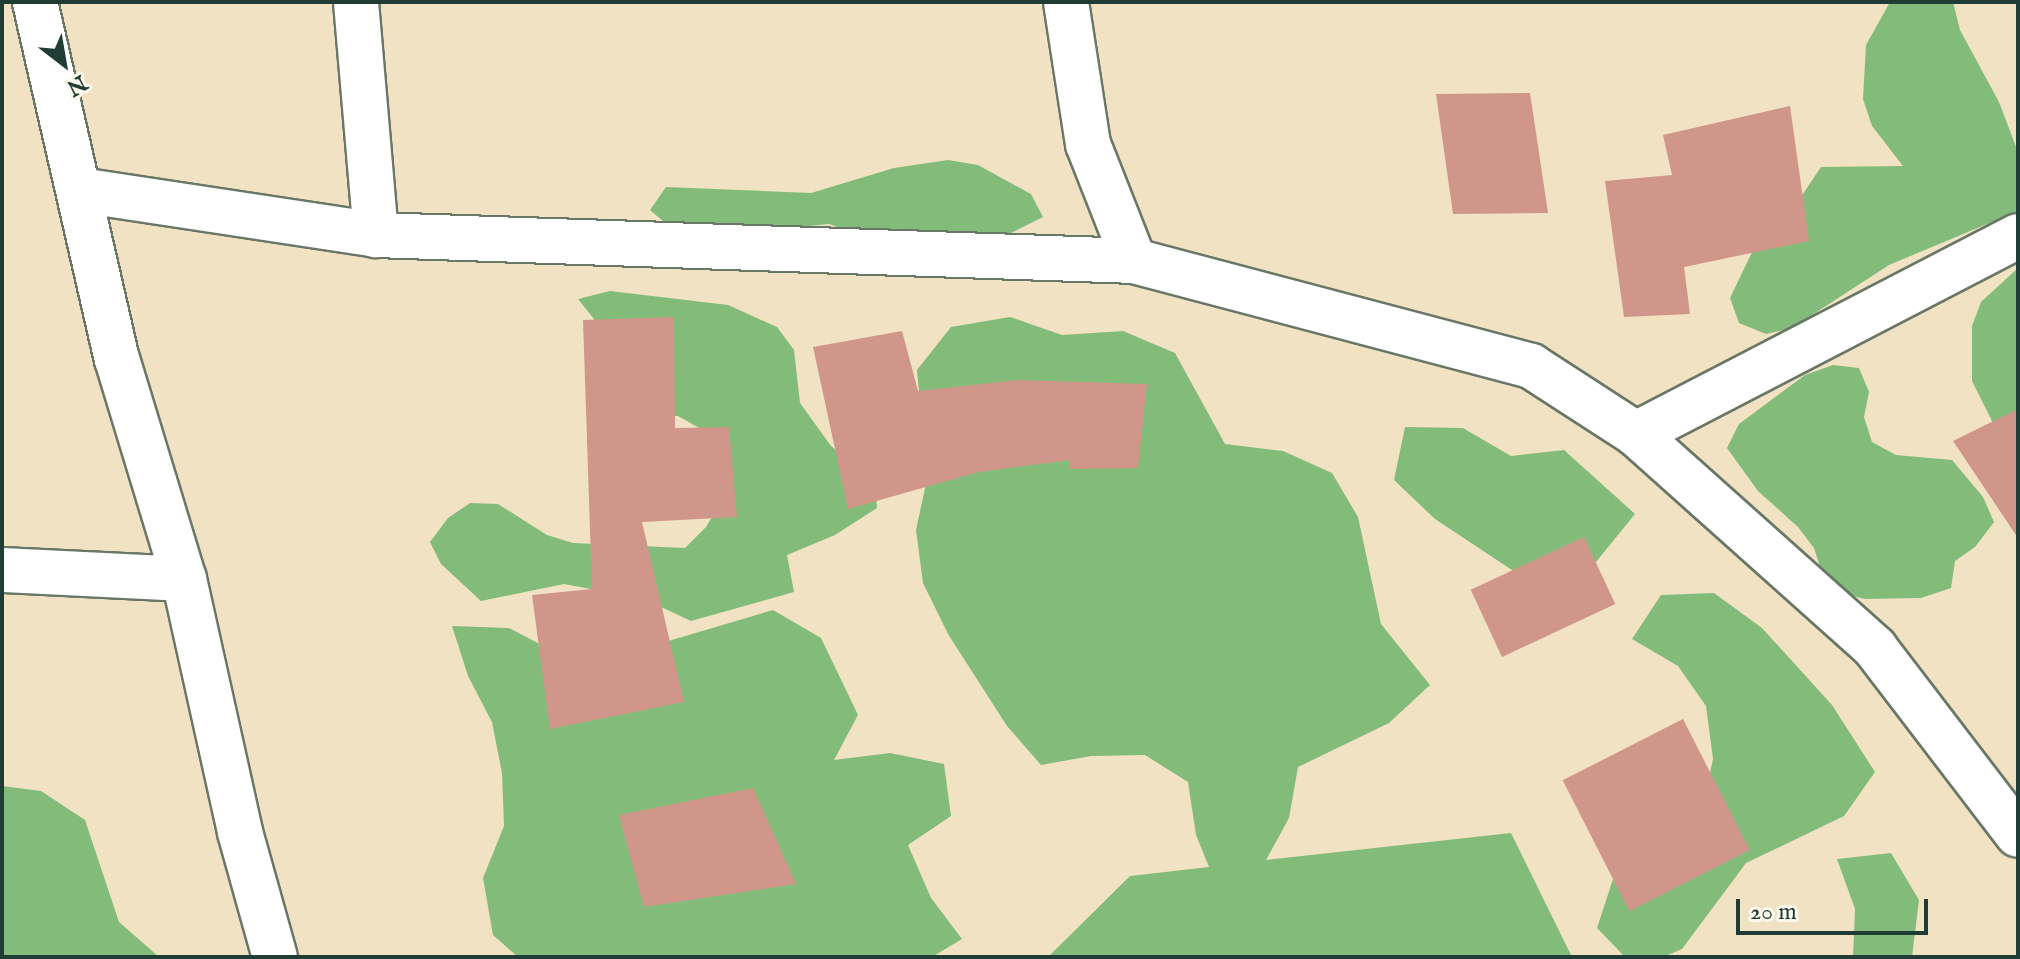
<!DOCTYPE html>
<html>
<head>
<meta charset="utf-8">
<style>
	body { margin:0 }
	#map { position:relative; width:2020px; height:959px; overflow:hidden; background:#f0e2c3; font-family:"IM FELL English",serif }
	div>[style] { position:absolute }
	.forest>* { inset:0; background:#83bc7a }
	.building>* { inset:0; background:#cf9689; transform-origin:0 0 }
	.roads { filter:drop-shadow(2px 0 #687766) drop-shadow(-2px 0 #687766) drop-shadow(0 2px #687766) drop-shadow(0 -2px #687766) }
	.street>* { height:44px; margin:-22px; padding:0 22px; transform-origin:22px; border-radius:22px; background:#fff }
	span { translate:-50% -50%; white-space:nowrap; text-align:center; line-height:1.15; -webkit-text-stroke:8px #fbf7ec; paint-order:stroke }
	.frame { position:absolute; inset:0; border:4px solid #1f3d34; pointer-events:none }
	.north { position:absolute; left:24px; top:24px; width:80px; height:80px; -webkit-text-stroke:6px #fbf7ec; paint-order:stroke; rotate:149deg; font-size:22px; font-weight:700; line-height:32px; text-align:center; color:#1f3d34 }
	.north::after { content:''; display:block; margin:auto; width:28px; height:36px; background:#1f3d34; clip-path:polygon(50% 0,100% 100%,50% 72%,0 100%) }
	.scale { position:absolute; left:1736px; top:899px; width:192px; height:36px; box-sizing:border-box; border:4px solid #1f3d34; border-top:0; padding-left:10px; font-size:24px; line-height:28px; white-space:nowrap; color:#1f3d34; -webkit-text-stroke:6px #fbf7ec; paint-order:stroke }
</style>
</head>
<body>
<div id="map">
	<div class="forest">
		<i style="clip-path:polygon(1890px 2px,1953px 2px,1960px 30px,1999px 102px,2018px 152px,2018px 211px,1889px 265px,1792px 328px,1766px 334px,1739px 323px,1730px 298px,1754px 248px,1790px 213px,1821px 167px,1903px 166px,1872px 126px,1863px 99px,1866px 45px)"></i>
		<i style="clip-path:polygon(948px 160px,978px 165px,1031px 194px,1043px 217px,985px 246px,854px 233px,829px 224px,748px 232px,670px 227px,650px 210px,666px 187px,811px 193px,894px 168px)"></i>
		<i style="clip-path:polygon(2018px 268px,2018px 446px,1995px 427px,1972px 381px,1972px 326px,1981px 302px)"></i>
		<i style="clip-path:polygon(610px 291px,728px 305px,777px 327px,794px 350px,800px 403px,831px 446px,875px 482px,877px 508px,835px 535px,787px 555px,794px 592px,691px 621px,644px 599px,564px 584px,481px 601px,441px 564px,430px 542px,448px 518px,470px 503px,498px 504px,547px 535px,573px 543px,685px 548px,706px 527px,720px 504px,701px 429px,678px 416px,651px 417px,599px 345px,594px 319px,578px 299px)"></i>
		<i style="clip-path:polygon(1010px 317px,1062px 335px,1123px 331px,1175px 353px,1225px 444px,1283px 451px,1332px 473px,1358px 517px,1381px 624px,1430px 685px,1389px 723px,1298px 767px,1289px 818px,1266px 860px,1511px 833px,1572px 957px,1048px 957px,1130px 876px,1209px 867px,1196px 835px,1188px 782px,1145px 755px,1091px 756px,1041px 765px,1007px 726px,948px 634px,923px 583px,916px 530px,927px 479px,917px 370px,951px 327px)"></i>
		<i style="clip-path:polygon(1833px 365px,1859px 368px,1869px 392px,1864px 417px,1872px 442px,1896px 455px,1952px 460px,1983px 497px,1994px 522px,1975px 547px,1955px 561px,1951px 588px,1921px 598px,1865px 599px,1841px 593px,1822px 573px,1814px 548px,1798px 527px,1758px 491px,1727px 448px,1739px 424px,1805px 375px)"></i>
		<i style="clip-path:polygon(1405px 427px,1463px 428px,1511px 456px,1564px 450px,1635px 514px,1569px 595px,1521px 576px,1435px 519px,1394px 480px)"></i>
		<i style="clip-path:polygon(1714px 593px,1762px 628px,1832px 705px,1875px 772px,1844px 816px,1746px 863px,1682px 949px,1663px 957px,1625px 957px,1597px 928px,1615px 873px,1702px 810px,1713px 759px,1706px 706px,1678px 666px,1632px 639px,1661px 595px)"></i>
		<i style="clip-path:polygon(773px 610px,821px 638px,858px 715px,834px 760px,890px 753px,944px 764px,951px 816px,908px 845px,931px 898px,962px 939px,932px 957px,518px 957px,493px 935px,483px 878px,504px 826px,502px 773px,492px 722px,468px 676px,452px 626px,509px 628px,557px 653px,665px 642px)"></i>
		<i style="clip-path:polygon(2px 786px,41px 791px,85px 820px,119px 922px,159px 957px,2px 957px)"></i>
		<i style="clip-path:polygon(1891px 853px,1919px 900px,1912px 957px,1853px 957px,1855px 909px,1837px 859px)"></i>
	</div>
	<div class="building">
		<i style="clip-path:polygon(1530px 93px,1548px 213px,1453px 214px,1436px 94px)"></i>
		<i style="clip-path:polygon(1790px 106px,1809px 241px,1684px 267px,1690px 314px,1624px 317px,1605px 181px,1672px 175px,1663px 135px)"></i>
		<i style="clip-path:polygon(674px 317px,675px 428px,729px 427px,737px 517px,642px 522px,684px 702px,550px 729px,532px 595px,592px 589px,583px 320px)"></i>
		<i style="clip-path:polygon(902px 331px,918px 391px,1018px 380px,1147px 384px,1138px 468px,1070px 469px,1070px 460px,979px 472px,848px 509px,813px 347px)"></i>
		<i style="clip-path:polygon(2018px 409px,2018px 538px,1953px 441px)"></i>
		<i style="left:1584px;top:537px;width:74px;height:125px;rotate:65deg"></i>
		<i style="left:1683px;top:719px;width:147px;height:135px;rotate:63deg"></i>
		<i style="clip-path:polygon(753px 788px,796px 884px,644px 907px,619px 815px)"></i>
	</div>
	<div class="roads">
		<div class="street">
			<i style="left:35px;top:2px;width:366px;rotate:77.1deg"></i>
			<i style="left:117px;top:359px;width:230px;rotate:73.1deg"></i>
			<i style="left:184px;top:579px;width:259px;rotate:77.5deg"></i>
			<i style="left:240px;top:832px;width:130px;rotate:74.4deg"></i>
			<i style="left:356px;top:2px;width:234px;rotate:85.1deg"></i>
			<i style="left:1066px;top:2px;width:144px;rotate:81.2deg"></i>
			<i style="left:1088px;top:144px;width:126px;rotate:68.5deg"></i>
			<i style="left:1134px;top:261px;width:411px;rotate:14.8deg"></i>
			<i style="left:1531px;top:366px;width:125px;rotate:32.9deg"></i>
			<i style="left:1636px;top:434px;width:321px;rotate:41.8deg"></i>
			<i style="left:1875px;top:648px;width:235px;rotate:52.6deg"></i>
			<i style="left:80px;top:190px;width:299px;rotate:8.6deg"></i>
			<i style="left:376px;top:235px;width:758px;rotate:1.96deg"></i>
			<i style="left:1636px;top:434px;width:430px;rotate:-27.4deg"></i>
			<i style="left:2px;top:570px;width:182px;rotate:2.8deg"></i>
		</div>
	</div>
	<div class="frame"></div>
	<div class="north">N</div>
	<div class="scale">20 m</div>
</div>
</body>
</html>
